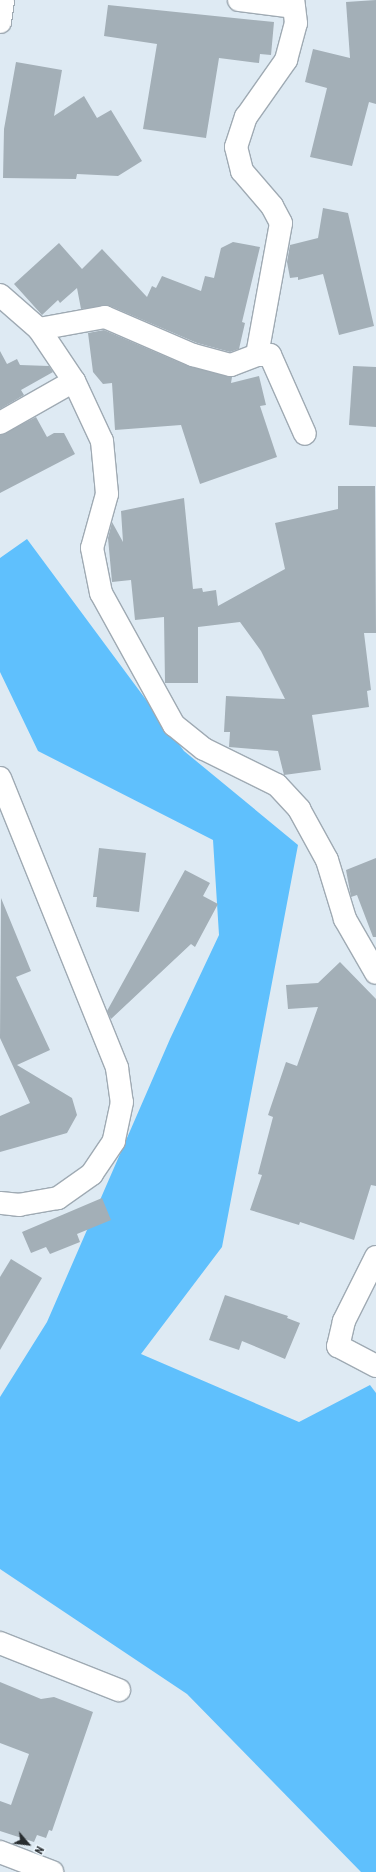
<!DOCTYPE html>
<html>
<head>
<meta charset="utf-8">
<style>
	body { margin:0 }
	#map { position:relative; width:376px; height:1872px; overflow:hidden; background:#deeaf3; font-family:"Roboto Condensed",sans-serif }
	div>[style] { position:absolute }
	.forest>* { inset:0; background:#5fc0fd }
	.building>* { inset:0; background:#a3afb7 }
	.roads { filter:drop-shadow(1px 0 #9faab3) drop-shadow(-1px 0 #9faab3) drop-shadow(0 1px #9faab3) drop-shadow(0 -1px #9faab3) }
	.minor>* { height:22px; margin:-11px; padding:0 11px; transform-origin:11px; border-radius:11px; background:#fff }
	span { translate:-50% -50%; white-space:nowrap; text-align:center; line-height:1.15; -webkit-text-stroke:3.5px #edf7fe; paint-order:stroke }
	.north { position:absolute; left:8px; top:1824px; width:40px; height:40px; -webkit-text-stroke:3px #edf7fe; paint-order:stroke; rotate:118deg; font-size:11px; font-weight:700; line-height:16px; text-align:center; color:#282d30 }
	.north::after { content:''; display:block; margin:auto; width:14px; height:18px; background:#282d30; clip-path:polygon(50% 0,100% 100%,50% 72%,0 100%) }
</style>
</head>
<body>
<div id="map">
	<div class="forest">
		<i style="clip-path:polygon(27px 539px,184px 751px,298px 845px,222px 1247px,141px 1354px,299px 1422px,370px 1385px,376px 1393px,376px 1872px,361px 1872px,187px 1694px,0 1569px,0 1397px,47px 1322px,170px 1039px,219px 935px,213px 840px,38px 751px,0 672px,0 558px)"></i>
	</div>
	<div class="building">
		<i style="clip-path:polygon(376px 0,376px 104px,369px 102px,352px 166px,310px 157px,327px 88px,305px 82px,313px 49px,350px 58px,346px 2px)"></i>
		<i style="clip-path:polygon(108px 5px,274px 22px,271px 55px,260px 54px,259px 63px,219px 58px,206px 138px,143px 129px,157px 44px,104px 36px)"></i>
		<i style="clip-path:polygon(16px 62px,62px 70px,54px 116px,84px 96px,97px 118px,111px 110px,142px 161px,118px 176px,77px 174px,76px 179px,3px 178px,4px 129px)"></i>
		<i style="clip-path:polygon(323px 208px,348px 213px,374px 326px,339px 335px,323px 274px,298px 280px,298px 277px,290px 278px,287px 262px,290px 245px,318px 238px)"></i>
		<i style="clip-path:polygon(233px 242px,260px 247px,242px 322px,245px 323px,239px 349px,230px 352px,197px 343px,110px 306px,81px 309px,77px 288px,60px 303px,58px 300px,42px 315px,14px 284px,59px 243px,82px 269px,102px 249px,147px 297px,152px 286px,156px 288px,162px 276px,201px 291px,205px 276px,214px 278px,221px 248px)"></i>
		<i style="clip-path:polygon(104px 330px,188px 366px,232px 377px,231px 383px,259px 376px,266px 405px,260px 406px,277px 457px,200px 484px,181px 425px,115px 430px,112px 383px,103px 384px,93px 372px,88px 333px)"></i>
		<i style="clip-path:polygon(0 351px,7px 364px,17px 359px,20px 365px,49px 366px,53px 372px,21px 390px,24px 395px,0 409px)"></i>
		<i style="clip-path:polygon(353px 366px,376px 367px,376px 427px,349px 425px)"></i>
		<i style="clip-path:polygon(36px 417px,47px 437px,54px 433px,64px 433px,75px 454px,0 493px,0 435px)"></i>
		<i style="clip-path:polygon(338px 486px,375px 486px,376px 633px,364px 633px,371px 690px,367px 691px,369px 707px,312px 715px,321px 770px,284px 775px,278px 751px,229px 747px,230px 732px,224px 732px,226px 696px,285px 699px,261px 651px,240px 622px,198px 627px,198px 683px,165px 683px,164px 617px,135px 620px,131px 580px,112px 582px,108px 538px,112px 522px,123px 542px,121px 511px,184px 498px,193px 589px,202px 588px,203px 592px,216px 590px,218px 606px,285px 569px,275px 523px,338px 509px)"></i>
		<i style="clip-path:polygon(99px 848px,146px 853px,139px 912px,96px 907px,97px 897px,93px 897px)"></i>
		<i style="clip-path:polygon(376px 858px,376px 937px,373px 937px,357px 895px,351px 897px,346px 870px)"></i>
		<i style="clip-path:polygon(185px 870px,210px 883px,203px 896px,218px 904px,195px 947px,191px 944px,111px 1019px,107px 1011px)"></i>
		<i style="clip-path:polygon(1px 898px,31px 971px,16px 977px,50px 1050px,17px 1065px,72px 1098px,77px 1115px,67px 1133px,0 1152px,0 1116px,30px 1103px,0 1038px)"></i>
		<i style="clip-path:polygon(340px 962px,376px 999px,376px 1186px,371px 1185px,354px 1240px,300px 1222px,299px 1225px,250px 1210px,262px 1175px,258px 1174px,273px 1117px,268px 1115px,286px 1062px,297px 1066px,318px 1007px,288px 1009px,286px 985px,318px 983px)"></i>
		<i style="clip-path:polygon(102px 1198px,111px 1220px,77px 1234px,80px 1242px,50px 1254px,46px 1247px,31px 1253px,22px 1232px)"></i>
		<i style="clip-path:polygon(11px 1259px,42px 1278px,0 1350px,0 1277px)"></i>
		<i style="clip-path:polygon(225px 1295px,288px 1316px,287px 1318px,300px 1323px,285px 1359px,242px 1341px,239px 1350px,209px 1340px)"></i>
		<i style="clip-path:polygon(0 1682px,41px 1699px,54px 1697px,93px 1712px,52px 1831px,49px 1830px,46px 1838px,37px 1835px,34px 1842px,0 1831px,0 1801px,11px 1805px,29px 1754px,0 1743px)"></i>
	</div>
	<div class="roads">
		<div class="minor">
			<i style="left:239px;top:0;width:55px;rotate:7.3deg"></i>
			<i style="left:0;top:22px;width:22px;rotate:-82deg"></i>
			<i style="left:0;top:295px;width:52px;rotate:41.1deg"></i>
			<i style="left:39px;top:329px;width:63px;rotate:56.1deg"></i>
			<i style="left:74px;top:381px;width:66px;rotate:65deg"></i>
			<i style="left:102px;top:441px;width:53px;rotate:84.6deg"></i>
			<i style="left:107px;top:494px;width:56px;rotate:105.5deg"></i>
			<i style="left:92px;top:548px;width:46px;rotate:78.7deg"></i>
			<i style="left:101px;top:593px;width:151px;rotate:61.1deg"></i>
			<i style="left:174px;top:725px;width:38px;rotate:39deg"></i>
			<i style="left:204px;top:749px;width:81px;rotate:26.3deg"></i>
			<i style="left:277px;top:785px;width:33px;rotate:47deg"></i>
			<i style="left:299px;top:809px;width:58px;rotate:61.2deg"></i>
			<i style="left:327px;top:860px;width:62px;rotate:73deg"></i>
			<i style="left:345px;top:919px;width:62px;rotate:60.1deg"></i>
			<i style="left:39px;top:329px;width:67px;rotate:-10.3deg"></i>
			<i style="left:105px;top:317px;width:96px;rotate:23.4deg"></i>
			<i style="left:193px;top:355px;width:39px;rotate:15deg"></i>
			<i style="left:231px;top:365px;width:28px;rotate:-21deg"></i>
			<i style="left:257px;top:355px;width:13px"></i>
			<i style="left:270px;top:355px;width:86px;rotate:66.1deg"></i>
			<i style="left:257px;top:355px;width:134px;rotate:-79.7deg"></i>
			<i style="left:281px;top:223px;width:19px;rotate:-118deg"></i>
			<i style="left:272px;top:206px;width:46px;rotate:-130.6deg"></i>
			<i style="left:242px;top:171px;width:25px;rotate:-104deg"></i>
			<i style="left:236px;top:147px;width:32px;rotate:-72deg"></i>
			<i style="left:246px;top:117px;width:70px;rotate:-54.9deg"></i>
			<i style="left:286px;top:60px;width:38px;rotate:-75deg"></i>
			<i style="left:296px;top:23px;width:23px;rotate:-97deg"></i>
			<i style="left:0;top:423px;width:85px;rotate:-29.6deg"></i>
			<i style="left:0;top:778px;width:313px;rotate:68deg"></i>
			<i style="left:117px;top:1068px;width:34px;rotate:82deg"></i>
			<i style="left:122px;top:1102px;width:40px;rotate:102deg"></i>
			<i style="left:114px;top:1141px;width:40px;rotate:124deg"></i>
			<i style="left:92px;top:1174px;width:42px;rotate:144.8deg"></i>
			<i style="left:58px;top:1198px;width:39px;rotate:170deg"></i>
			<i style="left:20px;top:1205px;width:20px;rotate:-174deg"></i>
			<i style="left:376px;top:1257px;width:72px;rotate:116.6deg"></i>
			<i style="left:344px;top:1321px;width:26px;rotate:103deg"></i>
			<i style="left:338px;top:1346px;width:43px;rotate:27.8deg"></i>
			<i style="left:0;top:1643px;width:128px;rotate:21.6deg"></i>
			<i style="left:0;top:1852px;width:56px;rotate:21deg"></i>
		</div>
	</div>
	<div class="north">N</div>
</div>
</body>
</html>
